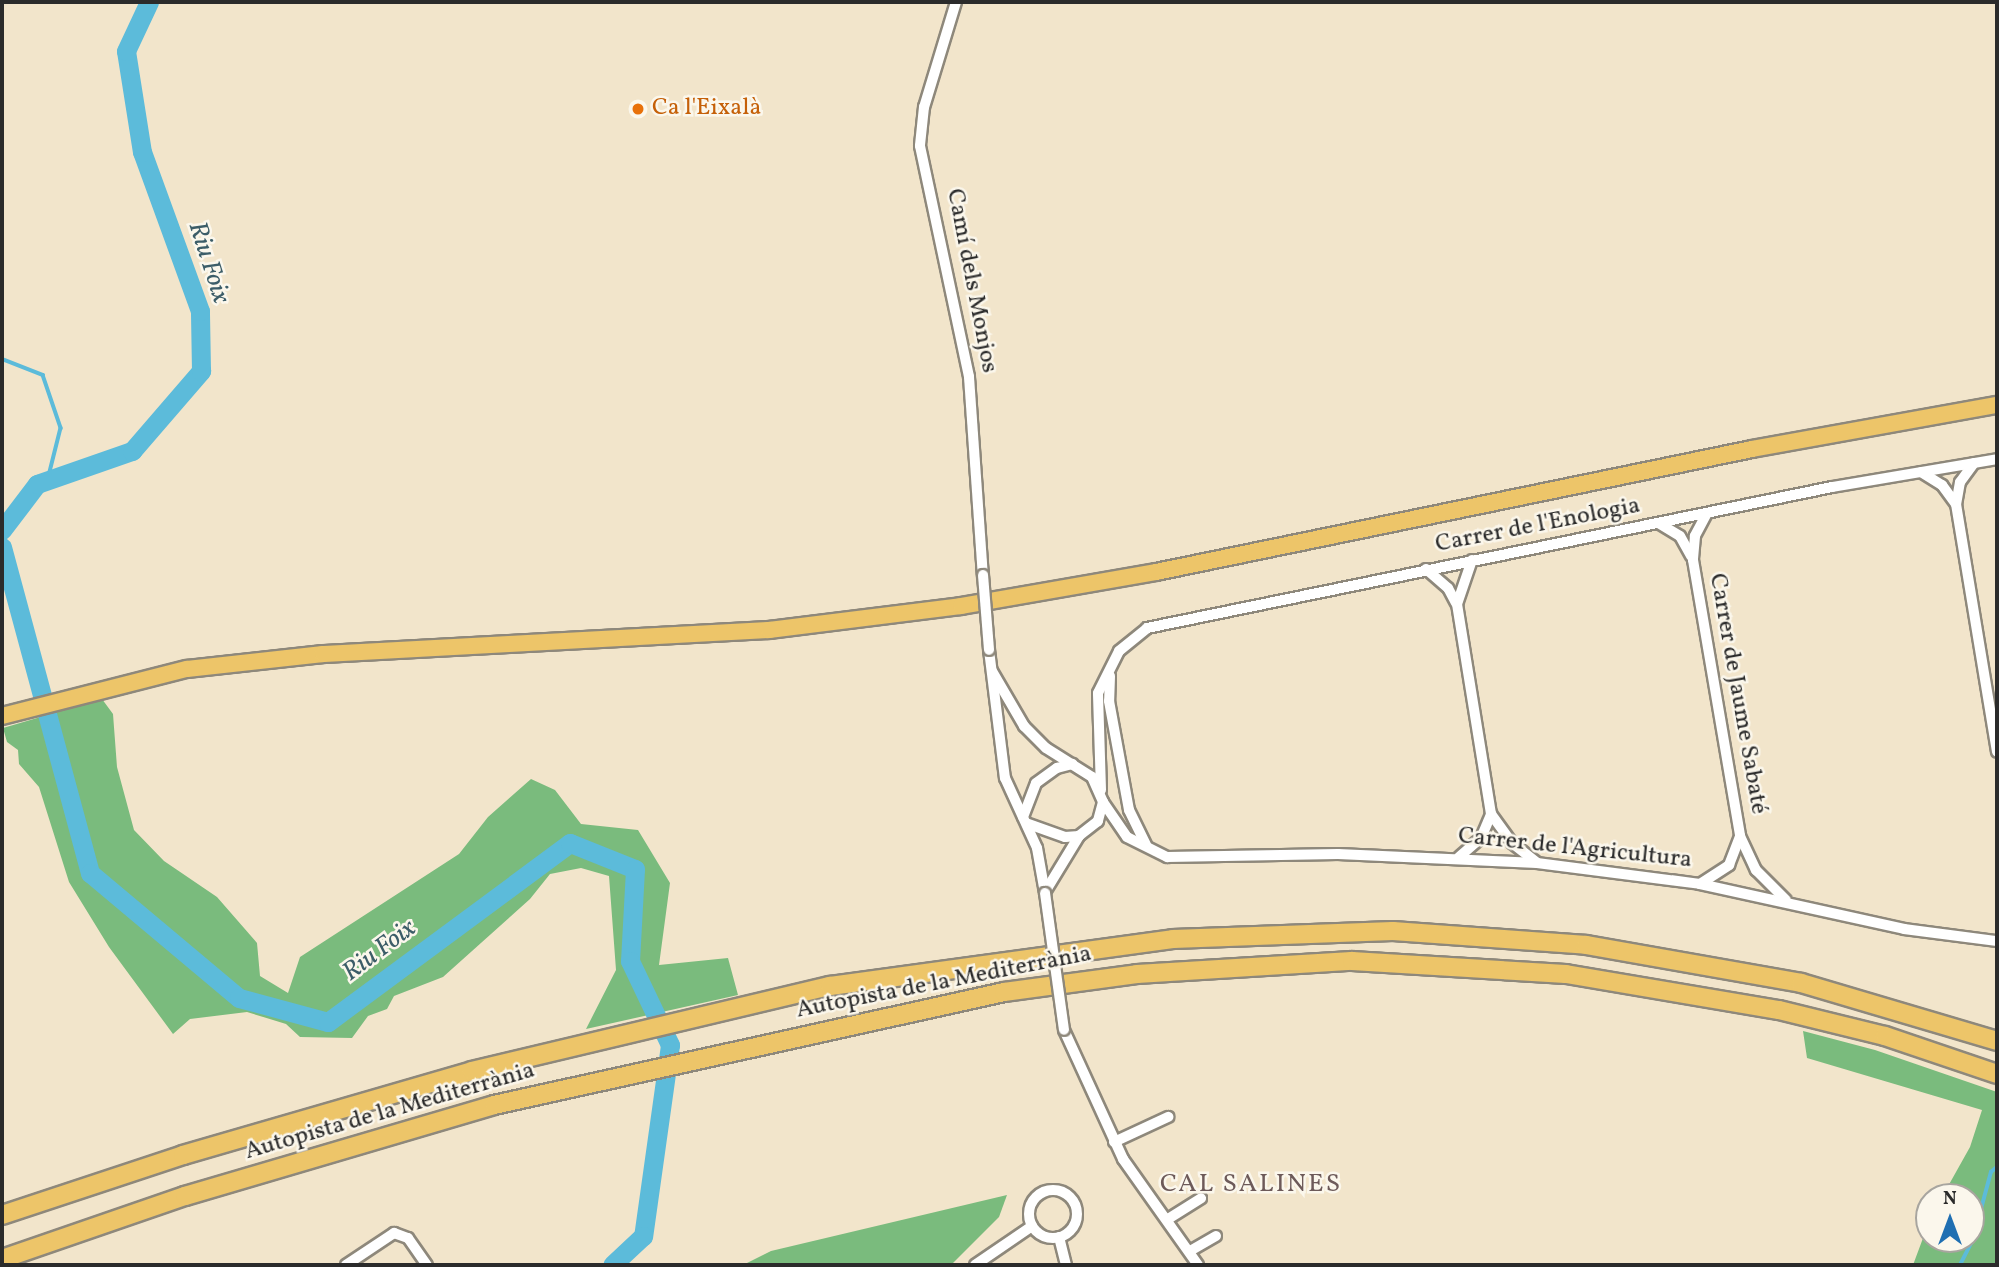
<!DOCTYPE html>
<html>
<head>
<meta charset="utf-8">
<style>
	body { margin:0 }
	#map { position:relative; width:1999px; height:1267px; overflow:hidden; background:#f2e5cb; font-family:Vollkorn,serif }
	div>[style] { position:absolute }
	.forest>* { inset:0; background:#7abb7d }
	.stream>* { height:3.5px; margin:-1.75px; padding:0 1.75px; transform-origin:1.75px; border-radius:1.75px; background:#5cbbda }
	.river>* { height:19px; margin:-9.5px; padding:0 9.5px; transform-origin:9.5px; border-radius:9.5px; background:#5cbbda }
	.roads { filter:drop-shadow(2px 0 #8e887b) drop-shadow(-2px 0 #8e887b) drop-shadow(0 2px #8e887b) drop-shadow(0 -2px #8e887b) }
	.minor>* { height:10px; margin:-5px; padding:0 5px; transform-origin:5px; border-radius:5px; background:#fff }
	.minor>.ring { margin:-5px; padding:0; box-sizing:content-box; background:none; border:10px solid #fff; border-radius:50% }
	.trunk>* { height:16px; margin:-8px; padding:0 8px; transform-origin:8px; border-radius:8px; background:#edc569 }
	.motorway>* { height:18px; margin:-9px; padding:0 9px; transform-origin:9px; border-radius:9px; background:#edc569 }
	.bridges { filter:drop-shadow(2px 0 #8e887b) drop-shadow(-2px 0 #8e887b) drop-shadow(0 2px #8e887b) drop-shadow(0 -2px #8e887b) }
	.minor-bridge>* { height:10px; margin:-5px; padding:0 5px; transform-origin:5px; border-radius:5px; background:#fff }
	.dots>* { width:19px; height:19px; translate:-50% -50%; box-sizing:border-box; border:4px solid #fbf7ec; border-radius:50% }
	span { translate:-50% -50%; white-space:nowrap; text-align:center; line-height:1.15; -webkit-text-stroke:5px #fbf7ec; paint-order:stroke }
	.food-label { font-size:24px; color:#c56008 }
	.left { translate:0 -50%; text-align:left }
	.street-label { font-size:24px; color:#2b2b2b }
	.water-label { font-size:26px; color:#3c5d68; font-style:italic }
	.neighbourhood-label { font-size:26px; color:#6d5a59; letter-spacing:2px }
	.frame { position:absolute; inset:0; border:4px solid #2b2b2b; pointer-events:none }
	.north { position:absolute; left:1915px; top:1183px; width:70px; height:70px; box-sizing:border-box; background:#fbf7ec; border:2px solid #a8a59f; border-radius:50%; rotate:0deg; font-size:19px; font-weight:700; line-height:28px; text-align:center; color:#2b2b2b }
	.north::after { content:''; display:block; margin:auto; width:24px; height:32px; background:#1f6fb2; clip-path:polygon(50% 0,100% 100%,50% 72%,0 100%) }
</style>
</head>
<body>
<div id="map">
	<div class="forest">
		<i style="clip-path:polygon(102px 699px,113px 714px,117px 767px,134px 830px,164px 861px,217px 897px,257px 943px,260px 976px,288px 993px,300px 957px,459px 854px,488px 817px,531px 779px,555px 790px,581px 824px,638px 830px,670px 883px,659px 965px,728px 958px,738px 995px,586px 1029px,616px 970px,609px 876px,581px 868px,550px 874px,530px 899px,443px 977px,394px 996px,387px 1009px,368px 1016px,352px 1038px,300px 1037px,286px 1024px,247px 1012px,190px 1019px,173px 1034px,109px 947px,69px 882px,39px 787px,19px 764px,18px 750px,7px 742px,3px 728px)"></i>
		<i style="clip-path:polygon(1803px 1031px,1875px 1050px,1997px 1092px,1997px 1265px,1913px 1265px,1929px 1222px,1929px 1239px,1971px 1239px,1971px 1197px,1942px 1197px,1970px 1147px,1982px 1110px,1807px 1058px)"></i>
		<i style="clip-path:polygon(1007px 1195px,999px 1217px,951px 1265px,743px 1265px,771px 1251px)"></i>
	</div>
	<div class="stream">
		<i style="left:2px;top:359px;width:44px;rotate:21.3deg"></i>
		<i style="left:43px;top:375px;width:56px;rotate:71.2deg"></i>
		<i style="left:61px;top:428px;width:54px;rotate:104deg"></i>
		<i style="left:1960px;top:1265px;width:29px;rotate:-63deg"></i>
		<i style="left:1973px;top:1239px;width:69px;rotate:-75deg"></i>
		<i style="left:1991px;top:1172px;width:8px;rotate:-40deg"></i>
	</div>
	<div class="river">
		<i style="left:2px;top:530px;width:58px;rotate:-52.7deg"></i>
		<i style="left:37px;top:484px;width:101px;rotate:-19.2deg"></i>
		<i style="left:132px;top:451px;width:106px;rotate:-49.2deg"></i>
		<i style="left:201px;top:371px;width:60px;rotate:-91deg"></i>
		<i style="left:200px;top:311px;width:169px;rotate:-110deg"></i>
		<i style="left:142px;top:152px;width:102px;rotate:-99deg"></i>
		<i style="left:126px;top:51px;width:54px;rotate:-64.9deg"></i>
		<i style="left:2px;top:547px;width:338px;rotate:74.9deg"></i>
		<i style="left:90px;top:873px;width:194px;rotate:40deg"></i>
		<i style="left:239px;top:998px;width:92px;rotate:15.1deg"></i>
		<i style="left:328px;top:1022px;width:301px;rotate:-36.5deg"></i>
		<i style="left:570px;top:843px;width:70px;rotate:21.8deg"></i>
		<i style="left:635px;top:869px;width:92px;rotate:93.1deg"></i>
		<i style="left:630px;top:961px;width:93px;rotate:64.5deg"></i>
		<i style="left:670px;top:1045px;width:193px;rotate:98deg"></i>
		<i style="left:643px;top:1236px;width:42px;rotate:136.9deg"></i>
	</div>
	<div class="roads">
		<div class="minor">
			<i style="left:956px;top:2px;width:110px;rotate:106.9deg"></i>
			<i style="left:924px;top:107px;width:39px;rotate:96deg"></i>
			<i style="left:920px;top:146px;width:236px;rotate:78deg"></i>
			<i style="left:969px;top:377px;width:198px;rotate:86deg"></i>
			<i style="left:1974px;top:463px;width:24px;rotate:126deg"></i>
			<i style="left:1960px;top:482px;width:22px;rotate:100deg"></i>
			<i style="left:1956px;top:504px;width:251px;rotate:80.6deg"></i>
			<i style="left:1921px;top:472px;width:25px;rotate:32deg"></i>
			<i style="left:1942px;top:485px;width:24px;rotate:54deg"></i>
			<i style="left:1706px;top:515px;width:24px;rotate:118deg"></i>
			<i style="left:1695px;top:536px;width:24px;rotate:95deg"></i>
			<i style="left:1693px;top:560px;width:280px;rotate:80.3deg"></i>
			<i style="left:1740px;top:836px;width:38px;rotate:65deg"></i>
			<i style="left:1756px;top:870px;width:42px;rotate:45deg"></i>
			<i style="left:1660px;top:524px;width:23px;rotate:31deg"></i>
			<i style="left:1680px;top:536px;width:23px;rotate:61deg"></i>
			<i style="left:1472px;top:560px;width:46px;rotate:108.8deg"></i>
			<i style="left:1457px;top:604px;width:213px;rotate:80.8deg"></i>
			<i style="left:1491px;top:814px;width:36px;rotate:54deg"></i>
			<i style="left:1512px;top:843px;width:31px;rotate:38deg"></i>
			<i style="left:1426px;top:569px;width:29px;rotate:41deg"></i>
			<i style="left:1448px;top:588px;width:17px;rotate:62deg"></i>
			<i style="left:989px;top:650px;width:129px;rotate:82.9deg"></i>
			<i style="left:1005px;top:778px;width:77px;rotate:65.4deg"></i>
			<i style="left:1037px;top:848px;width:46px;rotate:79.9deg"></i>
			<i style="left:992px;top:671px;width:64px;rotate:59.8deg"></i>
			<i style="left:1024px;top:726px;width:31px;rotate:45deg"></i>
			<i style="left:1046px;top:748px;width:54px;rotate:32.2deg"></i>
			<i style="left:1092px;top:777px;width:27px;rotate:66deg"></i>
			<i style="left:1103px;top:802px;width:20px;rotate:105deg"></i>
			<i style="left:1098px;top:821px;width:24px;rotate:142deg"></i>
			<i style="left:1079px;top:836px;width:14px;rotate:176deg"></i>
			<i style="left:1065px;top:837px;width:41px;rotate:-160.3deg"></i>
			<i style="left:1110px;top:676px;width:25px;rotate:92deg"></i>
			<i style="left:1109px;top:701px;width:111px;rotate:79.6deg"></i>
			<i style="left:1129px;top:810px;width:39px;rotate:64deg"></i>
			<i style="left:1101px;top:790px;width:97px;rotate:-91.8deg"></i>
			<i style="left:1098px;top:693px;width:47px;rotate:-63.4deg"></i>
			<i style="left:1119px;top:651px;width:36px;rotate:-39deg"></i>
			<i style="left:1147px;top:628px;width:699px;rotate:-11.63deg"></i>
			<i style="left:1832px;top:487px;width:167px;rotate:-9.6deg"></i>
			<i style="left:1103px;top:802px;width:42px;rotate:55.6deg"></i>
			<i style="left:1127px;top:837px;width:45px;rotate:26.6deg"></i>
			<i style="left:1167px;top:857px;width:171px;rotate:-1deg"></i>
			<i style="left:1338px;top:854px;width:199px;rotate:2.6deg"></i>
			<i style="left:1537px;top:863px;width:164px;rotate:7.3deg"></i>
			<i style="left:1700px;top:884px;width:209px;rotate:12.4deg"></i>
			<i style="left:1904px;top:929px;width:94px;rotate:7.4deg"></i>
			<i style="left:1023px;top:817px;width:36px;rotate:-69deg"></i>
			<i style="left:1036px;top:783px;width:26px;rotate:-36deg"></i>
			<i style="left:1057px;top:768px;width:16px;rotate:-15deg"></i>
			<i style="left:1459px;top:857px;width:29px;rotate:-41deg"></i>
			<i style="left:1481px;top:838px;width:26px;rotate:-67deg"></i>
			<i style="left:1700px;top:884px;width:35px;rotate:-33deg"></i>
			<i style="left:1729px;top:865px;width:31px;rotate:-69deg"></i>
			<i style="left:1045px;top:892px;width:66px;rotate:-58.7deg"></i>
			<i style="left:1064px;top:1030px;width:142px;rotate:65.4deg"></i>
			<i style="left:1123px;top:1159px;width:130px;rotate:54.7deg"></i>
			<i style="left:1114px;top:1142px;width:60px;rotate:-24.8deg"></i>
			<i class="ring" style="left:1029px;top:1190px;width:38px;height:38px"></i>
			<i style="left:1168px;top:1219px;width:39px;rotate:-32deg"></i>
			<i style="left:1059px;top:1237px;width:29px;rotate:76deg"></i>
			<i style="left:1190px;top:1251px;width:30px;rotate:-30deg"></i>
			<i style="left:346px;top:1265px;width:58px;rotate:-33.7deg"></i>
			<i style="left:394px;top:1233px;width:15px;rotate:20deg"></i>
			<i style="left:408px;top:1238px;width:33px;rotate:55deg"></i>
			<i style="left:975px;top:1265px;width:69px;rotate:-34.4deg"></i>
		</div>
		<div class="trunk">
			<i style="left:2px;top:716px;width:191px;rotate:-14.3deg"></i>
			<i style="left:187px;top:669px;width:137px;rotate:-6.3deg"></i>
			<i style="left:323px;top:654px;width:447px;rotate:-3.1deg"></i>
			<i style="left:769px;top:630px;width:193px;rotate:-7.1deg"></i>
			<i style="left:961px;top:606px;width:198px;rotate:-9.9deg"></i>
			<i style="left:1156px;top:572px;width:609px;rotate:-11.66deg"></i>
			<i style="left:1752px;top:449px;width:249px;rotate:-10.2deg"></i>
		</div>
		<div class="motorway">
			<i style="left:2px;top:1215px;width:191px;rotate:-18.3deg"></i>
			<i style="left:183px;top:1155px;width:301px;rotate:-16.2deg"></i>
			<i style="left:472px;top:1071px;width:368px;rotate:-13.4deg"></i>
			<i style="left:830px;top:986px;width:346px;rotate:-7.8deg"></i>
			<i style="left:1173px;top:939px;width:220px;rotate:-2.1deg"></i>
			<i style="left:1393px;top:931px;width:194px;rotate:4.1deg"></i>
			<i style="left:1586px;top:945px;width:218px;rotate:10deg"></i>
			<i style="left:1801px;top:983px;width:204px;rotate:16.5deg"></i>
			<i style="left:2px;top:1259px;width:194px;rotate:-19deg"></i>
			<i style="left:185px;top:1196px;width:322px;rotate:-16.4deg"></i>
			<i style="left:494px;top:1105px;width:522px;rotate:-12.49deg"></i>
			<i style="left:1004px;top:992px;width:134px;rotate:-7.7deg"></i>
			<i style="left:1137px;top:974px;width:215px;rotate:-3.5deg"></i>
			<i style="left:1352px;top:961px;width:214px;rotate:3.5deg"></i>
			<i style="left:1566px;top:974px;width:216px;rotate:9.6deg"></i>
			<i style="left:1779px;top:1010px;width:109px;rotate:13.8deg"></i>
			<i style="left:1885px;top:1036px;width:118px;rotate:18.7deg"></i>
		</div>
	</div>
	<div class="bridges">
		<div class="minor-bridge">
			<i style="left:983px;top:575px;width:75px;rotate:85.4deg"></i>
			<i style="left:1045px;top:893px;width:138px;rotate:82.1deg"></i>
		</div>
	</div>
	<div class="dots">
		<i style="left:638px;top:109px;background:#e8710a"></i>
	</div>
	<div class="food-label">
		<span class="left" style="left:652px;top:109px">Ca l'Eixalà</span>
	</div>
	<div class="street-label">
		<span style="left:971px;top:281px;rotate:79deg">Camí dels Monjos</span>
		<span style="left:1538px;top:526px;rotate:-11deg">Carrer de l'Enologia</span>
		<span style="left:1737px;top:694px;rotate:80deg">Carrer de Jaume Sabaté</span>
		<span style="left:1575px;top:849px;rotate:6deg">Carrer de l'Agricultura</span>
		<span style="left:944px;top:983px;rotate:-11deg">Autopista de la Mediterrània</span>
		<span style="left:390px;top:1112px;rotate:-16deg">Autopista de la Mediterrània</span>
	</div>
	<div class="water-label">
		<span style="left:208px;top:263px;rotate:72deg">Riu Foix</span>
		<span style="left:380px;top:951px;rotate:-37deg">Riu Foix</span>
	</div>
	<div class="neighbourhood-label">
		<span style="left:1251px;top:1185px">CAL SALINES</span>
	</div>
	<div class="frame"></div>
	<div class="north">N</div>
</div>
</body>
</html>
